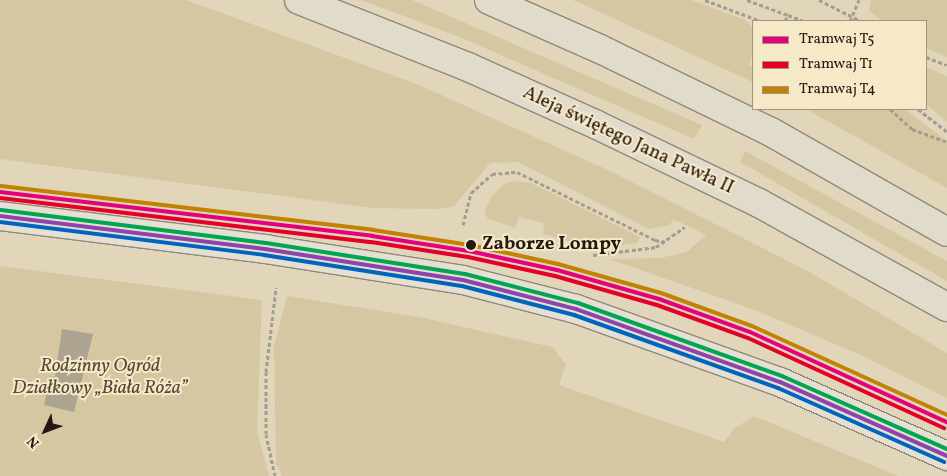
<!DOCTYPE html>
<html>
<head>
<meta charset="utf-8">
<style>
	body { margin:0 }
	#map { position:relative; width:947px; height:476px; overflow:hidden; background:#e1d6ba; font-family:Vollkorn,serif }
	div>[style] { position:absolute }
	.green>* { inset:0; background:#d6c7a3 }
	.building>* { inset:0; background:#aca391 }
	.path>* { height:3px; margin-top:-1.5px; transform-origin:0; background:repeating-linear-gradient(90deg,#a29c91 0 4px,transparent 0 6.5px) }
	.roads { filter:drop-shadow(1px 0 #908878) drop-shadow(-1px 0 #908878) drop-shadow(0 1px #908878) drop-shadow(0 -1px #908878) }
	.minor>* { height:28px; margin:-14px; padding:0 14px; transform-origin:14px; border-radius:14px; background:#e5e0d3 }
	.major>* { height:28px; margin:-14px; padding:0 14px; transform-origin:14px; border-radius:14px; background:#e1dbcb }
	.bus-1>* { height:4px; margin:-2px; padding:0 2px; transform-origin:2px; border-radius:2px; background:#8e44ad }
	.bus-2>* { height:4px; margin:-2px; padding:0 2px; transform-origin:2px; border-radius:2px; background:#0065bd }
	.bus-3>* { height:4px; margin:-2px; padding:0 2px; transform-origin:2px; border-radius:2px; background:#00a651 }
	.tram-1>* { height:4px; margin:-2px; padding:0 2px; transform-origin:2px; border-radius:2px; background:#e5007d }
	.tram-2>* { height:4px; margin:-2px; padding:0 2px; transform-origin:2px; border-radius:2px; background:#e4002b }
	.tram-3>* { height:4px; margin:-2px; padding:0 2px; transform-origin:2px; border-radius:2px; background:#c28204 }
	.dots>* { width:14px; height:14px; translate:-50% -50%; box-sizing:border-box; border:2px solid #f5e9c8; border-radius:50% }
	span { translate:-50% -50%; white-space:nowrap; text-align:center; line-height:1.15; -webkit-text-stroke:4px #f5e9c8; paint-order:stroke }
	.street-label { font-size:19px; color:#251711 }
	.stop-label { font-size:19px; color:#251711; font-weight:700 }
	.left { translate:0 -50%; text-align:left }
	.park-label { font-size:19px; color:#574837; font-style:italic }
	.legend { position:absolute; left:752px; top:20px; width:175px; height:90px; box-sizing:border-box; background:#f5e9c8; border:1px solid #a2957f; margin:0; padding:6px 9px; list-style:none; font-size:15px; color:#251711 }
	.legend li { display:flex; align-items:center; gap:10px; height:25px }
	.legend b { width:25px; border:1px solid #a2957f }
	.north { position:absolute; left:20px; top:406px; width:50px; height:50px; -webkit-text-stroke:4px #f5e9c8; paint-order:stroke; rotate:227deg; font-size:14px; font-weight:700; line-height:20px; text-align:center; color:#251711 }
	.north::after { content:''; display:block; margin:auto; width:18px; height:22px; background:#251711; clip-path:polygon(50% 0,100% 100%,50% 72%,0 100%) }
</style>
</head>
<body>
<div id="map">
	<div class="green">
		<i style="clip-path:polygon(0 0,186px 0,419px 85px,610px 171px,808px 271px,947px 353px,947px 398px,863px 356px,755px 310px,609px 259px,660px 258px,687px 252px,706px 235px,673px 219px,670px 225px,649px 229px,518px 162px,490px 163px,454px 206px,440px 209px,373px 208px,0 159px)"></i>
		<i style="clip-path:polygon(361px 0,412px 0,702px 125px,694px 139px,457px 36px)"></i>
		<i style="clip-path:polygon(573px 0,691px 0,745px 20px,753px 28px,753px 52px,749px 65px,753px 67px,753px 82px)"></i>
		<i style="clip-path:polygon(871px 0,947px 0,947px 57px,926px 48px,926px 21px,883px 21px,869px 11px)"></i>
		<i style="clip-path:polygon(926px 67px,947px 76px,947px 122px,926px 104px)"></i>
		<i style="clip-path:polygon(806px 109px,905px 109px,947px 141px,947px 188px)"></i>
		<i style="clip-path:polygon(745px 151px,947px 261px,947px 281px,740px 162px)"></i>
		<i style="clip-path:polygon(517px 181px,531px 183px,640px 237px,637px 243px,612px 246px,579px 244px,543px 234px,544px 223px,519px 217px,515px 228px,487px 218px,485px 211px,491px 197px,504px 184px)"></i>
		<i style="clip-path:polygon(0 266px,262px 300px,257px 431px,269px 476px,0 476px)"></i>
		<i style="clip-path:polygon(287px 296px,419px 317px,552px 347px,566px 364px,559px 385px,724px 442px,735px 428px,754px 416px,898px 476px,282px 476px,276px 463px,274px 346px)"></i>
	</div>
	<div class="building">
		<i style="clip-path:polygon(62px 329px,93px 334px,74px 412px,44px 405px,50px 376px,55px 377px)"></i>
	</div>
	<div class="path">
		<i style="left:705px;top:0;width:60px;rotate:20.6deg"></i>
		<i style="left:747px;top:0;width:44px;rotate:20.1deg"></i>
		<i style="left:819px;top:0;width:47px;rotate:26.6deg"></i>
		<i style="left:785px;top:21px;width:7px;rotate:-63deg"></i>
		<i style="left:788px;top:15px;width:17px;rotate:21deg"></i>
		<i style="left:850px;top:21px;width:23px;rotate:-67deg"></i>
		<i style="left:926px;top:57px;width:22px;rotate:21deg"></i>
		<i style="left:890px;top:109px;width:30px;rotate:42deg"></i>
		<i style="left:912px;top:129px;width:37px;rotate:20deg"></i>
		<i style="left:918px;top:109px;width:37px;rotate:38deg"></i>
		<i style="left:463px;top:225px;width:33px;rotate:-76deg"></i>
		<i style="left:471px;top:193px;width:28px;rotate:-42deg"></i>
		<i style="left:492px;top:174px;width:25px;rotate:-5deg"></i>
		<i style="left:517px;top:172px;width:154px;rotate:26.2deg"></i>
		<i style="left:655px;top:240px;width:11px;rotate:10deg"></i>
		<i style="left:593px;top:255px;width:64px;rotate:-7.2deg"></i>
		<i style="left:656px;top:247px;width:35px;rotate:-35deg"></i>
		<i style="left:275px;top:476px;width:43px;rotate:-102.1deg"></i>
		<i style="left:266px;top:434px;width:62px;rotate:-90deg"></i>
		<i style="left:266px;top:372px;width:85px;rotate:-83.2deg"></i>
	</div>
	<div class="roads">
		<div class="minor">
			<i style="left:0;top:216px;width:267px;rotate:7.1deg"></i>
			<i style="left:265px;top:249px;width:200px;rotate:8.9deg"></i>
			<i style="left:463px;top:280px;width:117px;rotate:14.4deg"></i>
			<i style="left:576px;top:309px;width:217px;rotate:19.7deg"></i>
			<i style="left:780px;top:382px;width:183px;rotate:23.9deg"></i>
		</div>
		<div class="major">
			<i style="left:299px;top:0;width:182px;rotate:21.6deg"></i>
			<i style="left:468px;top:67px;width:141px;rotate:24.2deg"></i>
			<i style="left:597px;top:125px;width:180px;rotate:25.7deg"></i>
			<i style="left:759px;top:203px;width:215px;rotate:29deg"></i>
			<i style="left:489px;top:0;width:121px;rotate:23.8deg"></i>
			<i style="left:600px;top:49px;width:190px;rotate:25.9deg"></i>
			<i style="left:771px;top:132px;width:202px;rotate:29.6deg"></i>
		</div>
	</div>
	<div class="bus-1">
		<i style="left:0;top:216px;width:267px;rotate:7.1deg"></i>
		<i style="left:265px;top:249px;width:200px;rotate:8.9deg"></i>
		<i style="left:463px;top:280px;width:117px;rotate:14.4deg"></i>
		<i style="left:576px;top:309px;width:217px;rotate:19.7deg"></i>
		<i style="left:780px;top:382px;width:183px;rotate:23.9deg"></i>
	</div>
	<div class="bus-2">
		<i style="left:0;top:222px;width:266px;rotate:7.1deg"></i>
		<i style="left:264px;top:255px;width:200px;rotate:8.9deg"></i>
		<i style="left:462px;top:286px;width:116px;rotate:14.5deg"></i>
		<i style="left:574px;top:315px;width:217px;rotate:19.7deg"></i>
		<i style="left:778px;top:388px;width:182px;rotate:24deg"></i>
	</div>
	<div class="bus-3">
		<i style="left:1px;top:210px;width:267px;rotate:7.1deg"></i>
		<i style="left:266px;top:243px;width:201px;rotate:8.9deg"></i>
		<i style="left:465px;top:274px;width:117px;rotate:14.4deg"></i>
		<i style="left:578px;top:303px;width:217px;rotate:19.7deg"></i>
		<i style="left:782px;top:376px;width:180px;rotate:23.9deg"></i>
	</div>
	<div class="tram-1">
		<i style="left:0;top:192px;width:375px;rotate:6.7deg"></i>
		<i style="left:372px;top:236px;width:98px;rotate:8.8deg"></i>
		<i style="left:469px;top:251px;width:90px;rotate:12.2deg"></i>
		<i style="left:557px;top:270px;width:106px;rotate:15.9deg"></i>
		<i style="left:659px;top:299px;width:97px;rotate:19.9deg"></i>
		<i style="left:750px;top:332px;width:217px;rotate:24.6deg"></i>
	</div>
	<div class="tram-2">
		<i style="left:0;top:198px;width:374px;rotate:6.8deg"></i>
		<i style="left:371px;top:242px;width:98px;rotate:8.8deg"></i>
		<i style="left:468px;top:257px;width:89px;rotate:12.3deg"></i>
		<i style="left:555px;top:276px;width:106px;rotate:15.9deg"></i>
		<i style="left:657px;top:305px;width:97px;rotate:19.9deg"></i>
		<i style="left:748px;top:338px;width:216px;rotate:24.7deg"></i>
	</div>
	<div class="tram-3">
		<i style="left:1px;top:186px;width:375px;rotate:6.7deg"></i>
		<i style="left:373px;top:230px;width:98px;rotate:8.8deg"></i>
		<i style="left:470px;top:245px;width:90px;rotate:12.2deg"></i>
		<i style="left:558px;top:264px;width:107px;rotate:15.7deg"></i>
		<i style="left:661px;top:293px;width:97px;rotate:19.9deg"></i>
		<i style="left:752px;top:326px;width:214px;rotate:24.5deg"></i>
	</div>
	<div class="dots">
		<i style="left:471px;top:245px;background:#251711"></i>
	</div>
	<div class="street-label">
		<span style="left:628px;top:141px;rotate:25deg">Aleja świętego Jana Pawła II</span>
	</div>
	<div class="stop-label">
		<span class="left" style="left:482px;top:245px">Zaborze Lompy</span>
	</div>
	<div class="park-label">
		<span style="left:100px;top:378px">Rodzinny Ogród<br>Działkowy „Biała Róża”</span>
	</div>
	<ul class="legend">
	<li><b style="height:6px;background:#e5007d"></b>Tramwaj T5</li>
	<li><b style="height:6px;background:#e4002b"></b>Tramwaj T1</li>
	<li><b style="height:6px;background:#c28204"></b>Tramwaj T4</li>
	</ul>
	<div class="north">N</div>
</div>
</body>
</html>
